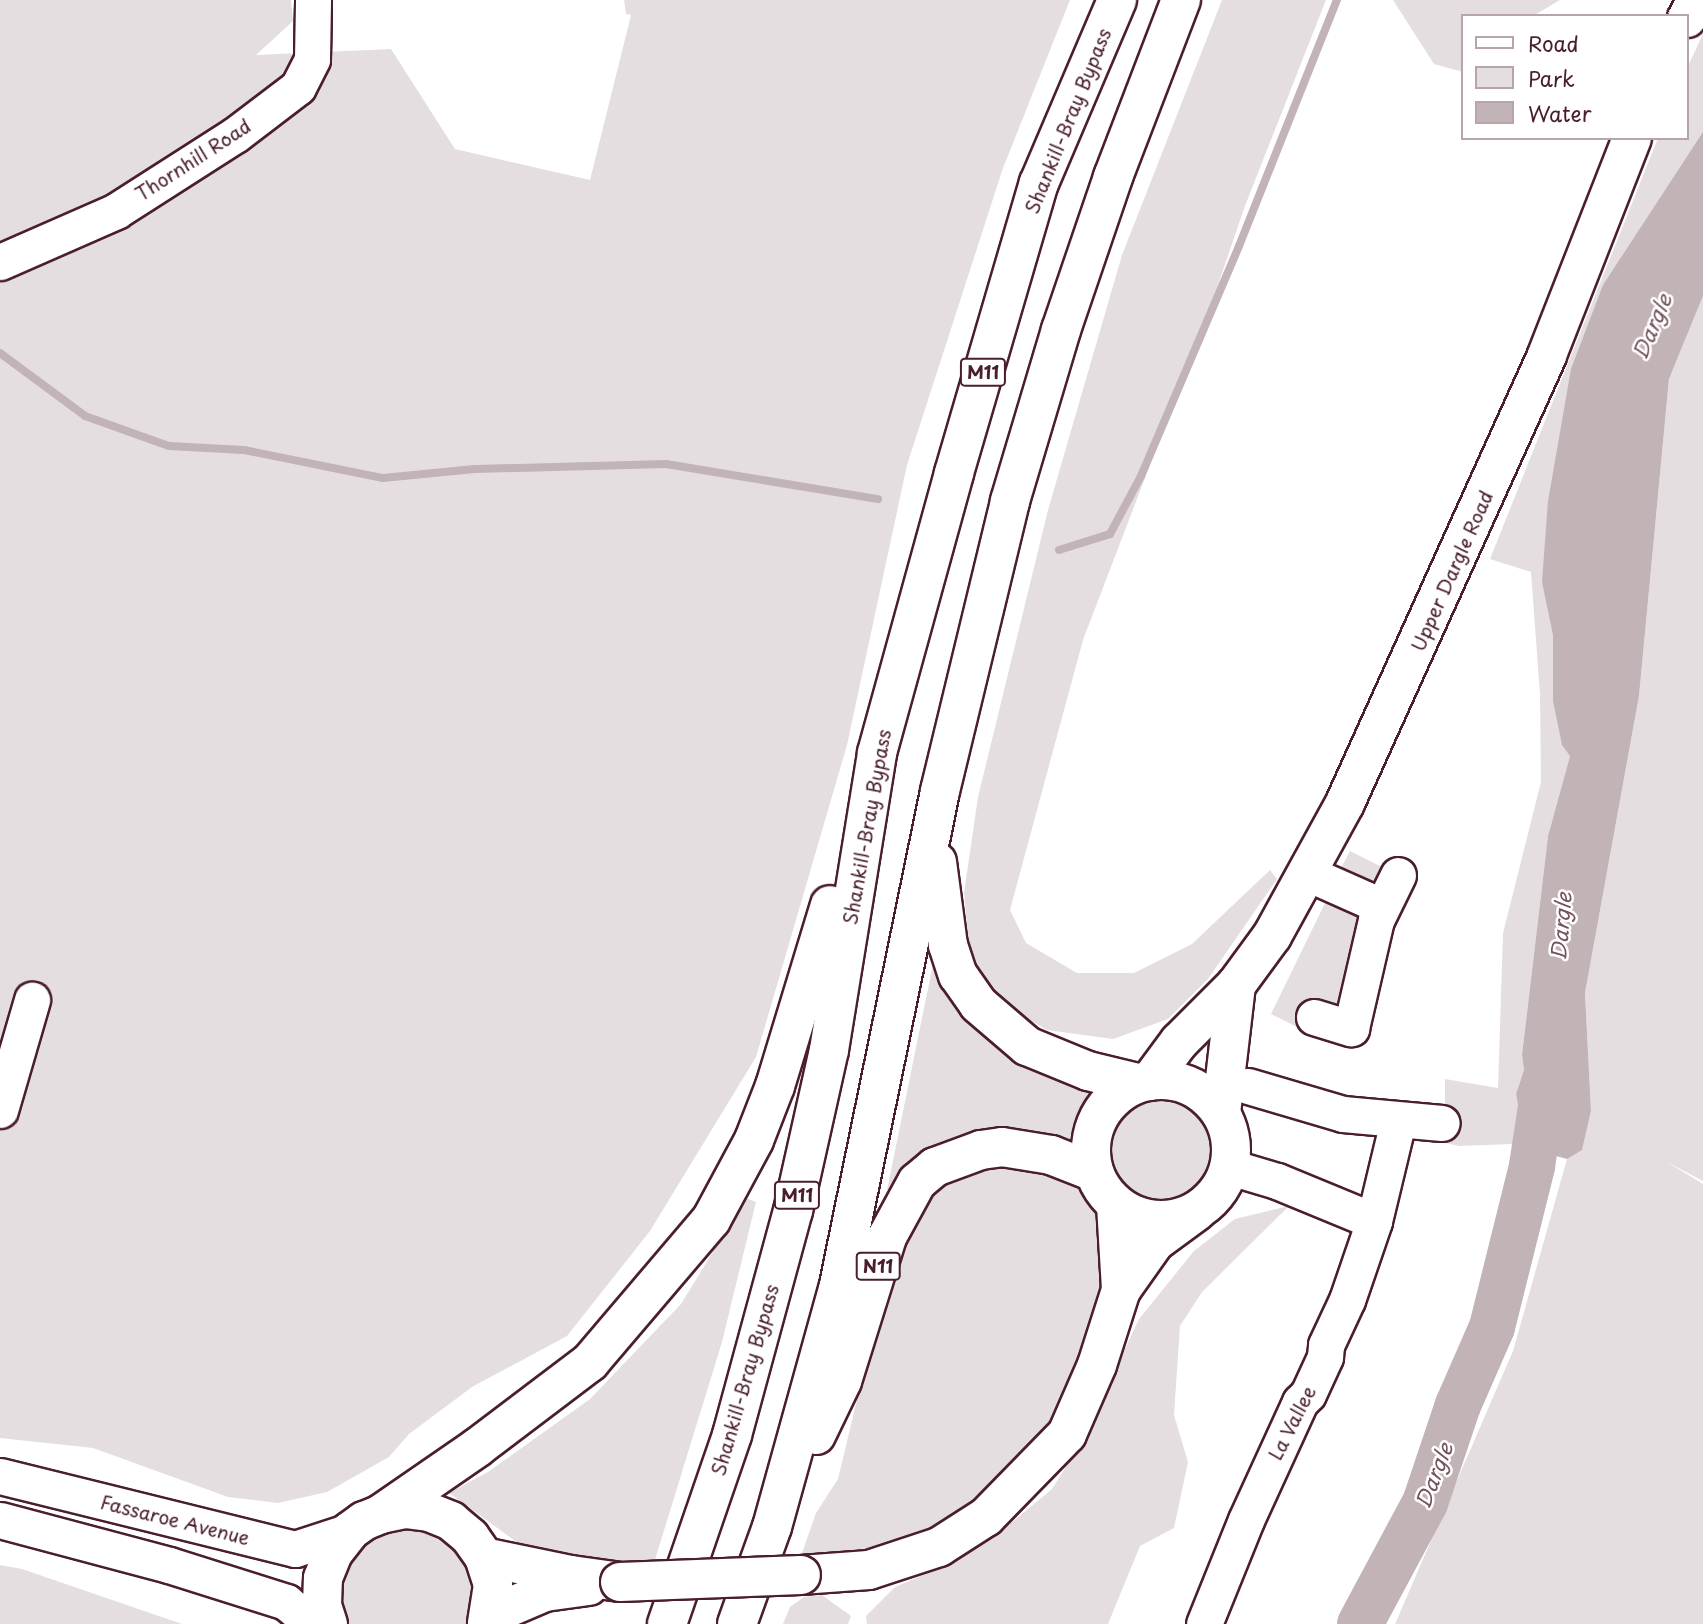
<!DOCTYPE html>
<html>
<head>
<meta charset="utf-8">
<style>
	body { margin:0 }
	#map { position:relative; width:1703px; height:1624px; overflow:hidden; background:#fff; font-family:"Playpen Sans",sans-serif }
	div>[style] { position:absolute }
	.green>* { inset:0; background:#e5dee0 }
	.round { border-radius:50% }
	.water>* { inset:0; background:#c1b3b6 }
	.stream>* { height:8px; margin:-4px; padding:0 4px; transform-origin:4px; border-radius:4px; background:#c1b3b6 }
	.river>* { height:46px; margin:-23px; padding:0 23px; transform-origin:23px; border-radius:23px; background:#c1b3b6 }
	.roads { filter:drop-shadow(2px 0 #4a1f2b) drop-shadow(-2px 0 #4a1f2b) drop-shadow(0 2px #4a1f2b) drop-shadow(0 -2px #4a1f2b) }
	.minor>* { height:35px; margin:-17.5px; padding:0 17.5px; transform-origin:17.5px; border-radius:17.5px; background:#fff }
	.major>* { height:38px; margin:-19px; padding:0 19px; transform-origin:19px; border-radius:19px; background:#fff }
	.major>.ring { margin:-19px; padding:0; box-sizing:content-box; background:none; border:38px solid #fff; border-radius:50% }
	.highway>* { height:38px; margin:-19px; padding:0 19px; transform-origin:19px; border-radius:19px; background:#fff }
	.bridges { filter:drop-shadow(2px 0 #4a1f2b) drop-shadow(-2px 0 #4a1f2b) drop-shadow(0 2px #4a1f2b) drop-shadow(0 -2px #4a1f2b) }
	.major-bridge>* { height:38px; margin:-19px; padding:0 19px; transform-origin:19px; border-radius:19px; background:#fff }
	span { translate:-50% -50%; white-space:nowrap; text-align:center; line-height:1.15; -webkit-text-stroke:5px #fff; paint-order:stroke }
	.shield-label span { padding:2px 5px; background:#fff; border:2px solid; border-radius:5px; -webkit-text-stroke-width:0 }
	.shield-label { font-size:18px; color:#4a1f2b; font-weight:700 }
	.street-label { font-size:19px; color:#4a1f2b }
	.water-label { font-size:21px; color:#74535c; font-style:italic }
	.legend { position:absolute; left:1461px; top:14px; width:228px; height:126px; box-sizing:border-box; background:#fff; border:2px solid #b7a5aa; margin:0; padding:9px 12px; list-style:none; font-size:21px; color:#4a1f2b }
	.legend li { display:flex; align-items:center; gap:14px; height:35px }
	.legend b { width:35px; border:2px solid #b7a5aa }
</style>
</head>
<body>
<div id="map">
	<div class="green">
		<i style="clip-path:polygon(0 0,291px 0,293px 21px,256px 55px,391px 49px,455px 149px,590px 180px,631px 15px,626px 14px,624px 0,1070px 0,1003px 168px,907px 465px,847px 745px,756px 1057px,650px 1231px,567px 1336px,472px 1387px,409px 1434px,389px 1457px,327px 1492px,278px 1503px,228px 1497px,93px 1448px,0 1438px)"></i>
		<i style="clip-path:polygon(1222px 0,1326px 0,1245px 206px,1209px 311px,1083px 640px,1010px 910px,1026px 943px,1077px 973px,1134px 973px,1192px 944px,1270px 870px,1277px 879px,1208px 979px,1168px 1019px,1113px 1039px,1047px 1030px,1000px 1003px,970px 954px,964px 893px,978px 797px,1048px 510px,1122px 255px)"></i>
		<i style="clip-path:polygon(1393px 0,1560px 0,1533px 16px,1463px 16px,1463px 72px,1434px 64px)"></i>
		<i style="clip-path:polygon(1703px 34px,1703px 132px,1570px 756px,1548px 836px,1522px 1055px,1524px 1070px,1516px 1094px,1520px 1117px,1512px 1144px,1459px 1146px,1445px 1143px,1445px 1079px,1498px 1088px,1503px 933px,1541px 782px,1540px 695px,1531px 572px,1490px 559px,1658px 138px,1687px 138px,1687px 68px)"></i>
		<i style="clip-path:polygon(1703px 296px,1703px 1181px,1667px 1162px,1703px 1184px,1703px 1624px,1395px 1624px,1513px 1351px,1567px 1159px,1582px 1149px,1591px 1111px,1585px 993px,1639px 696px,1669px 379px)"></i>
		<i style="clip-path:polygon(1350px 851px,1390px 871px,1377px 888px,1342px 876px,1341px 868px)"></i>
		<i style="clip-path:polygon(1327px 899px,1363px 909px,1348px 1004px,1309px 1033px,1271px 1014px)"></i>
		<i style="clip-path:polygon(935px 954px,1097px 1085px,1080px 1114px,1075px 1131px,1075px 1148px,1052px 1138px,895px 1193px,887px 1190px)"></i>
		<i class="round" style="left:1107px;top:1098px;width:106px;height:106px"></i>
		<i style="clip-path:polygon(967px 1162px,1058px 1171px,1087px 1192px,1105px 1224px,1109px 1285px,1060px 1410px,1031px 1455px,984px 1496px,934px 1527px,893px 1545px,801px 1556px,816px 1513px,838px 1479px,873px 1332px,905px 1219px)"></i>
		<i style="clip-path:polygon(746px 1198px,756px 1202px,722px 1342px,654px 1563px,606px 1566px,525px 1548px,449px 1493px,488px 1472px,590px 1399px,681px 1304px)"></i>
		<i style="clip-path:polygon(1289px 1206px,1202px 1292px,1180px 1326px,1174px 1415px,1188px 1462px,1174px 1528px,1140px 1546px,1108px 1624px,867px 1624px,866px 1616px,895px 1587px,954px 1562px,1010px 1524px,1052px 1489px,1082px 1441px,1139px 1319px,1194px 1251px,1235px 1219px)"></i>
		<i style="clip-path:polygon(409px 1530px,431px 1534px,451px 1545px,466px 1563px,474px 1584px,469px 1624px,348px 1624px,343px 1607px,343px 1584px,351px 1563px,366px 1545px,386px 1534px)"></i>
		<i style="clip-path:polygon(0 1565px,22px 1569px,182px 1624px,0 1624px)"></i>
		<i style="clip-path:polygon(822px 1595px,851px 1616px,848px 1624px,783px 1624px,790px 1607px,804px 1597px)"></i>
	</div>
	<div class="water">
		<i style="clip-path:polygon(1703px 132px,1703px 296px,1669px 379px,1639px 696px,1585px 993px,1591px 1111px,1582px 1150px,1567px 1159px,1512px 1144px,1520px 1117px,1516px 1094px,1524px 1070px,1522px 1055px,1548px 836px,1570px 756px,1562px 745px,1553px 701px,1553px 635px,1542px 582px,1548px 501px,1571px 369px,1603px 285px)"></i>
	</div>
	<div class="stream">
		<i style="left:0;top:353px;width:106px;rotate:36.5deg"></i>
		<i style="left:85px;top:416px;width:89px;rotate:19.7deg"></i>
		<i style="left:169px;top:446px;width:75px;rotate:3.1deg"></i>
		<i style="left:244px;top:450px;width:142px;rotate:11.4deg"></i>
		<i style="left:383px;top:478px;width:92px;rotate:-5.6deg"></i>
		<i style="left:475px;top:469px;width:191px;rotate:-1.5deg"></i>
		<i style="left:666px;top:464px;width:215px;rotate:9.4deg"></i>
		<i style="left:1059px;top:550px;width:53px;rotate:-17.4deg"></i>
		<i style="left:1110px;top:534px;width:66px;rotate:-61.9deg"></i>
		<i style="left:1141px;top:476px;width:250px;rotate:-66.9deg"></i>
		<i style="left:1239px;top:246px;width:265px;rotate:-68.3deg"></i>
	</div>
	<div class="river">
		<i style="left:1360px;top:1624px;width:137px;rotate:-61.8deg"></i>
		<i style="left:1425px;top:1503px;width:103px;rotate:-71.4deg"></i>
		<i style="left:1458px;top:1405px;width:85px;rotate:-66.4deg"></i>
		<i style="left:1492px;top:1327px;width:166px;rotate:-76deg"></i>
		<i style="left:1532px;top:1166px;width:80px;rotate:-81.4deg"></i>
	</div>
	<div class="roads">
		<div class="minor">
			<i style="left:0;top:262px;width:127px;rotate:-23.7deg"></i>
			<i style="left:116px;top:211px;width:141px;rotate:-32.6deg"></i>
			<i style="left:235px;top:135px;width:79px;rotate:-37.3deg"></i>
			<i style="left:298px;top:87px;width:31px;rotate:-63deg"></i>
			<i style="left:312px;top:59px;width:59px;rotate:-89deg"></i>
			<i style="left:1307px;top:873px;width:81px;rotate:24deg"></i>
			<i style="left:1314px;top:1017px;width:39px;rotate:17deg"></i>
			<i style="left:1351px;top:1028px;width:111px;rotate:-77deg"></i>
			<i style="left:1376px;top:920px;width:50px;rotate:-63.9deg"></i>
			<i style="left:1248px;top:1086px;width:99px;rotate:16.4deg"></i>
			<i style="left:1343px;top:1114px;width:99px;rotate:5.2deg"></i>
			<i style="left:0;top:1110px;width:115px;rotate:-73.8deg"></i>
			<i style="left:1230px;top:1167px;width:49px;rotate:16.6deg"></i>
			<i style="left:1277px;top:1181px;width:105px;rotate:22.4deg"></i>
			<i style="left:0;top:1476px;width:304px;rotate:13.9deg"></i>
			<i style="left:295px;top:1549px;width:58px;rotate:-18.1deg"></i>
			<i style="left:0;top:1520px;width:175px;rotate:14.9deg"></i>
			<i style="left:169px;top:1565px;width:123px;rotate:17.5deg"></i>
			<i style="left:286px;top:1602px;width:34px;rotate:40deg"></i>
			<i style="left:1204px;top:1624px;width:112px;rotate:-68deg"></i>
			<i style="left:1246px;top:1520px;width:130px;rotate:-65.4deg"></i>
			<i style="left:1300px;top:1402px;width:11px;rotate:-45deg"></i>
			<i style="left:1308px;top:1394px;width:41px;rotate:-65.3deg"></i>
			<i style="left:1325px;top:1357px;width:12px;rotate:-85deg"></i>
			<i style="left:1326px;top:1345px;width:50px;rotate:-65deg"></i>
			<i style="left:1347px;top:1300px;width:83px;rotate:-71.1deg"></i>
			<i style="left:1374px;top:1221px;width:103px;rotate:-76.5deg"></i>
		</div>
		<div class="major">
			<i style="left:1687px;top:18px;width:21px;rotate:-61deg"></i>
			<i class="ring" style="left:1091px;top:1080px;width:102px;height:102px"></i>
			<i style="left:1150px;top:1081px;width:49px;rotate:-53.4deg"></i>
			<i style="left:1179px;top:1042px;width:81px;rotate:-45deg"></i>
			<i style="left:1236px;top:985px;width:61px;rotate:-53.7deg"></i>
			<i style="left:1272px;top:936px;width:152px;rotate:-61.2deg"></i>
			<i style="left:1345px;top:803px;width:491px;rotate:-65.7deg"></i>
			<i style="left:1547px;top:355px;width:233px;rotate:-68.6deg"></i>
			<i style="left:1221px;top:1113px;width:129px;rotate:-83.3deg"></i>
			<i style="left:1116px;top:1205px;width:85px;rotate:86.6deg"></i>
			<i style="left:484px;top:1557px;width:89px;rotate:11.7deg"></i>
			<i style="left:571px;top:1575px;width:49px;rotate:8.1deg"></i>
			<i style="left:801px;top:1575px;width:68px;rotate:-4.2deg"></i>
			<i style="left:869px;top:1570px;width:74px;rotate:-18.2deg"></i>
			<i style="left:939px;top:1547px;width:56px;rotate:-32.6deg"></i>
			<i style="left:986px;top:1517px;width:116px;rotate:-45.7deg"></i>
			<i style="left:1067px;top:1434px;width:75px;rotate:-66.5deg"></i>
			<i style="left:1097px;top:1365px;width:79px;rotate:-72.3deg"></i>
			<i style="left:1121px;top:1290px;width:59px;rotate:-54.7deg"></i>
			<i style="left:1155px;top:1242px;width:52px;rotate:-36.4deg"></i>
			<i style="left:491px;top:1615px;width:59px;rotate:-23.1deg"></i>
			<i style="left:545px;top:1592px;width:44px;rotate:-7.8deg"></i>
			<i style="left:328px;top:1624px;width:20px;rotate:-108deg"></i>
			<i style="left:322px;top:1605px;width:27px;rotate:-88deg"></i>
			<i style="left:323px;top:1578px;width:27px;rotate:-68deg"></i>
			<i style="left:333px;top:1553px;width:28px;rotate:-52deg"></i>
			<i style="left:350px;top:1531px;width:17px;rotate:-36deg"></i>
			<i style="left:364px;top:1521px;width:18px;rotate:-22deg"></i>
			<i style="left:381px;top:1514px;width:25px;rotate:-12deg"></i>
			<i style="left:405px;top:1509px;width:24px;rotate:7deg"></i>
			<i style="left:429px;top:1512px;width:24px;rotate:22deg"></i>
			<i style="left:451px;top:1521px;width:25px;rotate:40deg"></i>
			<i style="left:470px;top:1537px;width:24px;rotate:55deg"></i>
			<i style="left:484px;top:1557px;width:29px;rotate:72deg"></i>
			<i style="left:493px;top:1585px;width:39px;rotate:99deg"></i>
		</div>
		<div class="highway">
			<i style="left:937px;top:862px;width:84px;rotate:82.5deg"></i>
			<i style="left:948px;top:945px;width:32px;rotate:72deg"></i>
			<i style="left:958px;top:975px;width:35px;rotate:55deg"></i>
			<i style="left:978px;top:1004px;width:65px;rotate:40.6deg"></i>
			<i style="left:1027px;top:1046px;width:66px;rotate:22.3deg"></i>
			<i style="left:1088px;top:1071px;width:51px;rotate:13.5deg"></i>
			<i style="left:816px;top:1435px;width:60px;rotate:-64.3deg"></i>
			<i style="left:842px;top:1381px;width:151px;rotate:-72.6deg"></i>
			<i style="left:887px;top:1237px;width:63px;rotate:-61.4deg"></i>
			<i style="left:917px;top:1182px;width:23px;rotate:-40deg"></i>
			<i style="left:935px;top:1167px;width:49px;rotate:-20.3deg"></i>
			<i style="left:981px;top:1150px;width:21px;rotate:-8deg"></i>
			<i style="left:1002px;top:1147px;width:50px;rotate:9.3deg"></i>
			<i style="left:1051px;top:1155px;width:46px;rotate:21.6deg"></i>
			<i style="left:381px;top:1514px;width:118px;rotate:-34.6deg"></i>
			<i style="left:478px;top:1447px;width:141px;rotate:-37.2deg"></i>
			<i style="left:590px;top:1362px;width:187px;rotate:-49.6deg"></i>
			<i style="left:711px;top:1220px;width:91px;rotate:-61.7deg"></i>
			<i style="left:754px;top:1140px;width:58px;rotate:-68.7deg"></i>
			<i style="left:775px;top:1086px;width:189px;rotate:-73.1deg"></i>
			<i style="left:667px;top:1624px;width:200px;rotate:-71deg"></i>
			<i style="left:732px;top:1435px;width:232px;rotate:-74.8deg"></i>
			<i style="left:793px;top:1211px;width:165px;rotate:-77.4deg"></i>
			<i style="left:829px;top:1050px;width:301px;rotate:-80.8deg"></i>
			<i style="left:877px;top:753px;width:290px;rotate:-74.6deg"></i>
			<i style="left:954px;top:473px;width:302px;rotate:-73.7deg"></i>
			<i style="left:1039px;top:183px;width:199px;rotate:-66.9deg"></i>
			<i style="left:737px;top:1624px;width:103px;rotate:-70.2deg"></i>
			<i style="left:772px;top:1527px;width:251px;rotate:-74.5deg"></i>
			<i style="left:839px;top:1285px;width:504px;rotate:-78.44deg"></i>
			<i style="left:940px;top:791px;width:298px;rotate:-76.4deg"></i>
			<i style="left:1010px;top:501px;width:178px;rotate:-73.4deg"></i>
			<i style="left:1061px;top:330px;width:162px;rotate:-71.2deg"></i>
			<i style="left:1113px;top:177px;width:190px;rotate:-69deg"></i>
		</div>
	</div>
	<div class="bridges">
		<div class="major-bridge">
			<i style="left:620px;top:1582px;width:181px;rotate:-2.2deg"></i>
		</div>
	</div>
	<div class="shield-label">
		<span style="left:983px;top:372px">M11</span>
		<span style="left:797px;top:1195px">M11</span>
		<span style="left:878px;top:1266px">N11</span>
	</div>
	<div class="street-label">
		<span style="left:1068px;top:121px;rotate:-68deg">Shankill-Bray Bypass</span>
		<span style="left:193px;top:160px;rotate:-33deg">Thornhill Road</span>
		<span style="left:1452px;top:571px;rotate:-66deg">Upper Dargle Road</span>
		<span style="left:867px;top:827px;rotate:-80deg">Shankill-Bray Bypass</span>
		<span style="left:745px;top:1380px;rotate:-74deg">Shankill-Bray Bypass</span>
		<span style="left:1292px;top:1423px;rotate:-63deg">La Vallee</span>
		<span style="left:175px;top:1520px;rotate:14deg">Fassaroe Avenue</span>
	</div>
	<div class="water-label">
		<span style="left:1651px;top:326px;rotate:-67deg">Dargle</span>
		<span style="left:1560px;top:926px;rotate:-85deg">Dargle</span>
		<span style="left:1433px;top:1475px;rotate:-69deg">Dargle</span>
	</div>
	<ul class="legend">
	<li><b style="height:9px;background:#fff"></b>Road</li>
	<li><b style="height:19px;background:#e5dee0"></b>Park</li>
	<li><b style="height:19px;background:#c1b3b6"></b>Water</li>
	</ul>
</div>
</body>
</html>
